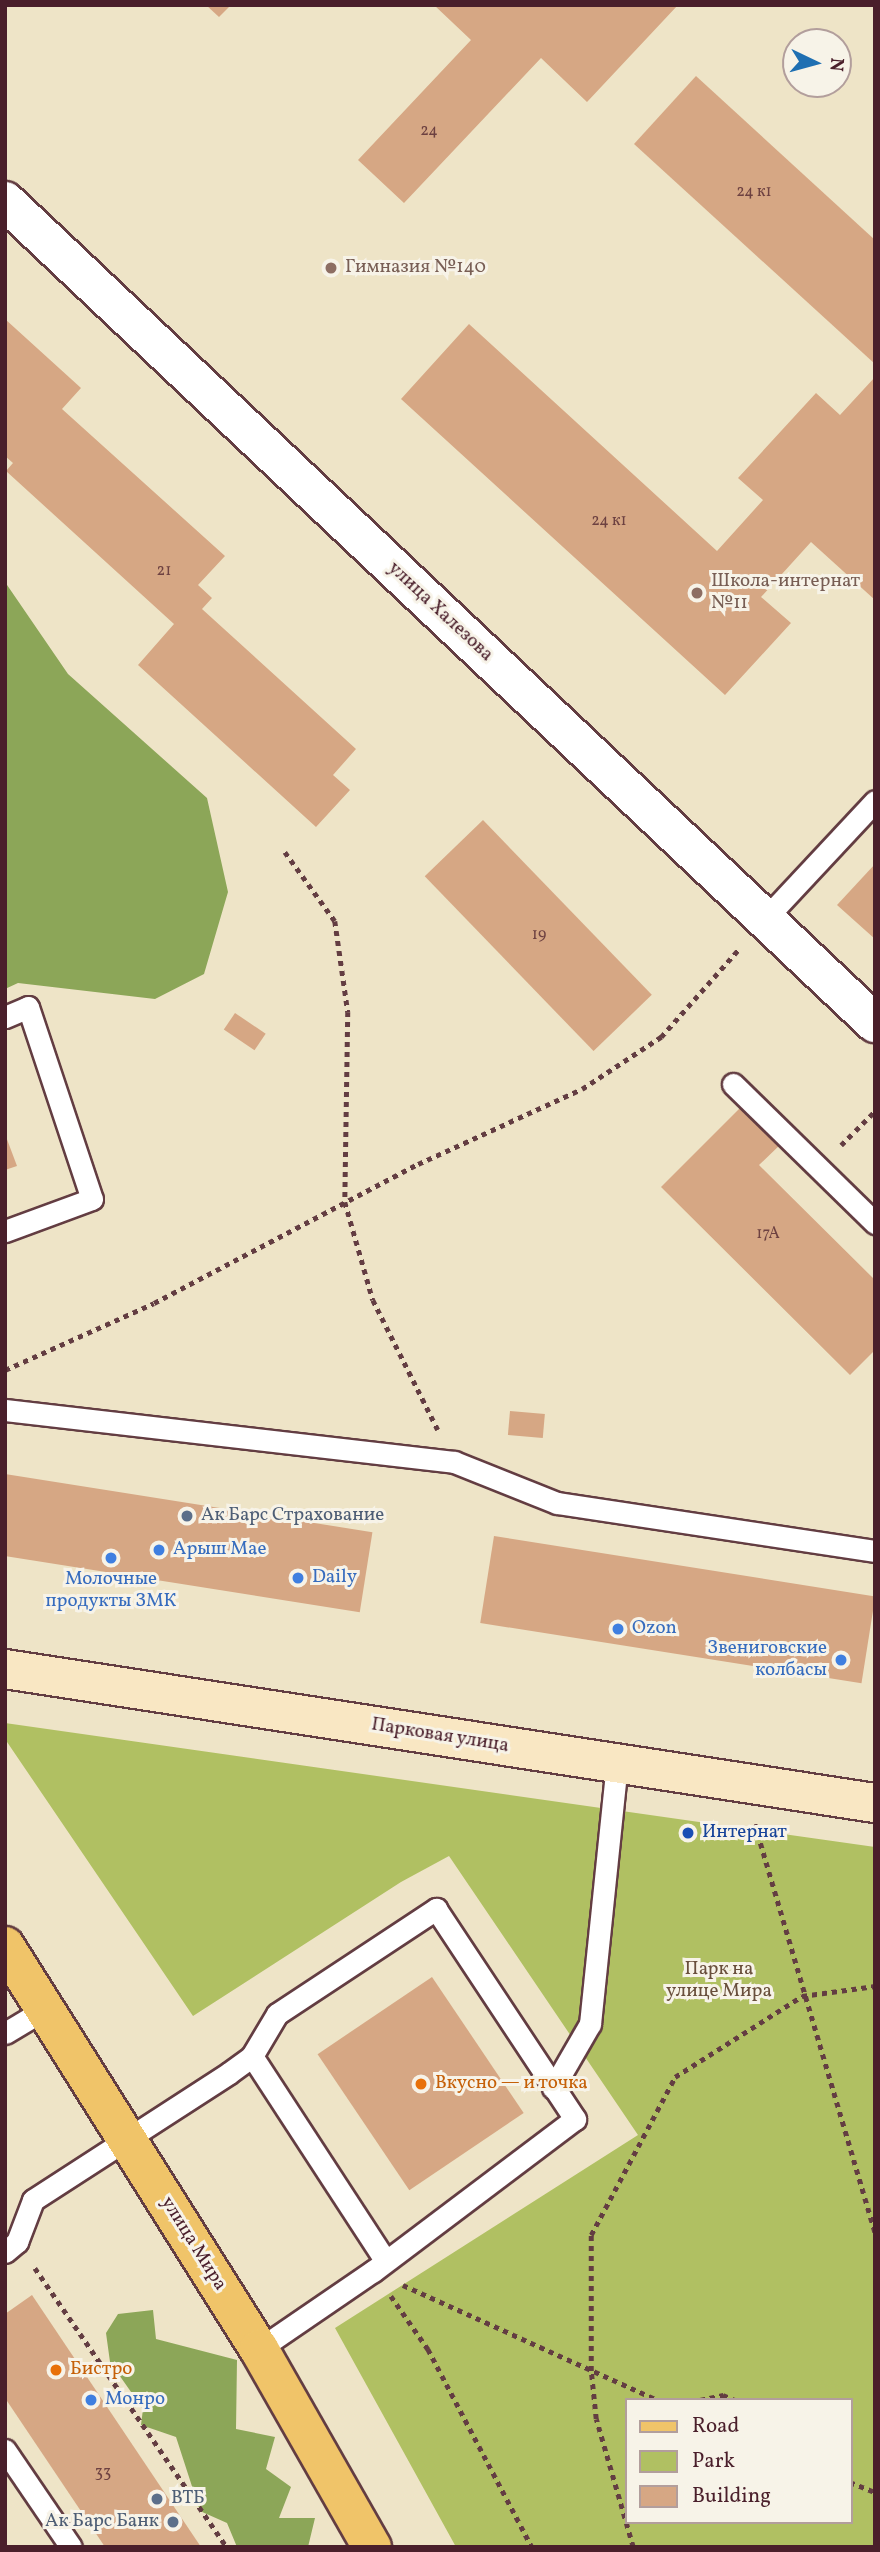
<!DOCTYPE html>
<html>
<head>
<meta charset="utf-8">
<style>
	body { margin:0 }
	#map { position:relative; width:880px; height:2552px; overflow:hidden; background:#eee4c7; font-family:Vollkorn,serif }
	div>[style] { position:absolute }
	.green>* { inset:0; background:#b0c062 }
	.forest>* { inset:0; background:#8ca658 }
	.building>* { inset:0; background:#d6a784; transform-origin:0 0 }
	.path>* { height:4.5px; margin-top:-2.25px; transform-origin:0; background:repeating-linear-gradient(90deg,#633d42 0 5px,transparent 0 10px) }
	.roads { filter:drop-shadow(2px 0 #633d42) drop-shadow(-2px 0 #633d42) drop-shadow(0 2px #633d42) drop-shadow(0 -2px #633d42) }
	.lane>* { height:21px; margin:-10.5px; padding:0 10.5px; transform-origin:10.5px; border-radius:10.5px; background:#fff }
	.street>* { height:38px; margin:-19px; padding:0 19px; transform-origin:19px; border-radius:19px; background:#fff }
	.secondary>* { height:38px; margin:-19px; padding:0 19px; transform-origin:19px; border-radius:19px; background:#f9e7c3 }
	.primary>* { height:38px; margin:-19px; padding:0 19px; transform-origin:19px; border-radius:19px; background:#f0c469 }
	.dots>* { width:19px; height:19px; translate:-50% -50%; box-sizing:border-box; border:4px solid #f7f3e8; border-radius:50% }
	span { translate:-50% -50%; white-space:nowrap; text-align:center; line-height:1.15; -webkit-text-stroke:6px #f7f3e8; paint-order:stroke }
	.number-label { font-size:16px; color:#6d4141 }
	.number-label span { -webkit-text-stroke-width:0 }
	.education-label { font-size:19px; color:#785e54 }
	.left { translate:0 -50%; text-align:left }
	.street-label { font-size:19px; color:#4a1f2b }
	.service-label { font-size:19px; color:#4e5e75 }
	.right { translate:-100% -50%; text-align:right }
	.shop-label { font-size:19px; color:#366cbe }
	.transit-label { font-size:19px; color:#164399 }
	.park-label { font-size:19px; color:#694f3c }
	.food-label { font-size:19px; color:#c56008 }
	.frame { position:absolute; inset:0; border:7px solid #4a1f2b; pointer-events:none }
	.legend { position:absolute; left:625px; top:2398px; width:228px; height:126px; box-sizing:border-box; background:#f7f3e8; border:2px solid #b29e9c; margin:0; padding:9px 12px; list-style:none; font-size:21px; color:#4a1f2b }
	.legend li { display:flex; align-items:center; gap:14px; height:35px }
	.legend b { width:35px; border:2px solid #b29e9c }
	.north { position:absolute; left:782px; top:28px; width:70px; height:70px; box-sizing:border-box; background:#f7f3e8; border:2px solid #b29e9c; border-radius:50%; rotate:95deg; font-size:19px; font-weight:700; line-height:28px; text-align:center; color:#4a1f2b }
	.north::after { content:''; display:block; margin:auto; width:24px; height:32px; background:#1f6fb2; clip-path:polygon(50% 0,100% 100%,50% 72%,0 100%) }
</style>
</head>
<body>
<div id="map">
	<div class="green">
		<i style="clip-path:polygon(evenodd,5px 1723px,875px 1847px,875px 2547px,456px 2547px,335px 2328px,638px 2135px,449px 1856px,401px 1882px,193px 2016px,5px 1739px,5px 1723px,626px 2400px,850px 2400px,850px 2522px,626px 2522px,626px 2400px)"></i>
	</div>
	<div class="forest">
		<i style="clip-path:polygon(5px 582px,68px 674px,207px 798px,228px 892px,204px 974px,155px 999px,18px 983px,5px 989px)"></i>
		<i style="clip-path:polygon(153px 2310px,156px 2339px,237px 2360px,236px 2429px,275px 2437px,266px 2469px,291px 2487px,279px 2518px,315px 2518px,308px 2547px,237px 2547px,227px 2523px,200px 2511px,176px 2437px,141px 2425px,143px 2409px,110px 2362px,106px 2333px,118px 2314px)"></i>
	</div>
	<div class="building">
		<i style="clip-path:polygon(206px 5px,231px 5px,219px 17px)"></i>
		<i style="clip-path:polygon(434px 5px,678px 5px,587px 102px,541px 58px,404px 203px,358px 160px,471px 40px)"></i>
		<i style="clip-path:polygon(696px 76px,875px 240px,875px 364px,634px 144px)"></i>
		<i style="clip-path:polygon(5px 319px,81px 388px,62px 409px,225px 556px,198px 585px,212px 598px,202px 609px,356px 749px,333px 775px,350px 790px,316px 827px,138px 665px,174px 624px,6px 471px,13px 463px,5px 456px)"></i>
		<i style="clip-path:polygon(469px 324px,717px 551px,763px 500px,738px 478px,816px 393px,840px 415px,875px 377px,875px 600px,811px 542px,761px 597px,791px 623px,725px 695px,401px 399px)"></i>
		<i style="left:483px;top:820px;width:243px;height:81px;rotate:46deg"></i>
		<i style="clip-path:polygon(875px 864px,875px 939px,837px 905px)"></i>
		<i style="left:235px;top:1013px;width:37px;height:20px;rotate:34deg"></i>
		<i style="clip-path:polygon(745px 1103px,783px 1142px,759px 1165px,875px 1280px,875px 1350px,850px 1375px,661px 1187px)"></i>
		<i style="clip-path:polygon(5px 1134px,17px 1166px,5px 1170px)"></i>
		<i style="left:510px;top:1411px;width:35px;height:24px;rotate:5deg"></i>
		<i style="left:5px;top:1474px;width:372px;height:81px;rotate:9deg"></i>
		<i style="left:494px;top:1536px;width:386px;height:88px;rotate:9deg"></i>
		<i style="left:432px;top:1977px;width:164px;height:138px;rotate:56deg"></i>
		<i style="clip-path:polygon(32px 2295px,201px 2547px,105px 2547px,5px 2398px,5px 2314px)"></i>
	</div>
	<div class="path">
		<i style="left:285px;top:852px;width:85px;rotate:54.1deg"></i>
		<i style="left:335px;top:921px;width:92px;rotate:81.9deg"></i>
		<i style="left:348px;top:1012px;width:190px;rotate:90.9deg"></i>
		<i style="left:345px;top:1202px;width:102px;rotate:74.1deg"></i>
		<i style="left:373px;top:1300px;width:145px;rotate:63.4deg"></i>
		<i style="left:841px;top:1145px;width:48px;rotate:-45deg"></i>
		<i style="left:5px;top:1370px;width:163px;rotate:-24.2deg"></i>
		<i style="left:154px;top:1303px;width:298px;rotate:-27.8deg"></i>
		<i style="left:418px;top:1164px;width:180px;rotate:-24.6deg"></i>
		<i style="left:582px;top:1089px;width:95px;rotate:-33.4deg"></i>
		<i style="left:661px;top:1037px;width:116px;rotate:-48.5deg"></i>
		<i style="left:755px;top:1824px;width:426px;rotate:73.6deg"></i>
		<i style="left:35px;top:2268px;width:339px;rotate:55.5deg"></i>
		<i style="left:403px;top:2285px;width:280px;rotate:24.3deg"></i>
		<i style="left:391px;top:2296px;width:65px;rotate:55.1deg"></i>
		<i style="left:428px;top:2349px;width:224px;rotate:62.3deg"></i>
		<i style="left:700px;top:2400px;width:24px;rotate:-12deg"></i>
		<i style="left:723px;top:2395px;width:13px;rotate:23deg"></i>
		<i style="left:850px;top:2482px;width:27px;rotate:22deg"></i>
		<i style="left:633px;top:2547px;width:133px;rotate:-106.1deg"></i>
		<i style="left:596px;top:2419px;width:48px;rotate:-95.9deg"></i>
		<i style="left:591px;top:2371px;width:136px;rotate:-90deg"></i>
		<i style="left:591px;top:2235px;width:179px;rotate:-62deg"></i>
		<i style="left:675px;top:2077px;width:151px;rotate:-32.5deg"></i>
		<i style="left:802px;top:1996px;width:74px;rotate:-7.8deg"></i>
	</div>
	<div class="roads">
		<div class="lane">
			<i style="left:765px;top:919px;width:161px;rotate:-47deg"></i>
			<i style="left:5px;top:1017px;width:25px;rotate:-23deg"></i>
			<i style="left:28px;top:1007px;width:202px;rotate:71.6deg"></i>
			<i style="left:92px;top:1199px;width:93px;rotate:159.8deg"></i>
			<i style="left:733px;top:1084px;width:199px;rotate:44.4deg"></i>
			<i style="left:5px;top:1410px;width:452px;rotate:6.6deg"></i>
			<i style="left:454px;top:1462px;width:111px;rotate:21.7deg"></i>
			<i style="left:557px;top:1503px;width:322px;rotate:8.6deg"></i>
			<i style="left:5px;top:2033px;width:49px;rotate:-30.8deg"></i>
			<i style="left:252px;top:2056px;width:244px;rotate:56.9deg"></i>
			<i style="left:553px;top:2088px;width:74px;rotate:-60deg"></i>
			<i style="left:590px;top:2024px;width:262px;rotate:-84.1deg"></i>
			<i style="left:5px;top:2252px;width:16px;rotate:-40deg"></i>
			<i style="left:17px;top:2242px;width:45px;rotate:-69.1deg"></i>
			<i style="left:33px;top:2200px;width:234px;rotate:-32.9deg"></i>
			<i style="left:229px;top:2073px;width:29px;rotate:-36deg"></i>
			<i style="left:252px;top:2056px;width:49px;rotate:-59.2deg"></i>
			<i style="left:277px;top:2014px;width:191px;rotate:-33.4deg"></i>
			<i style="left:436px;top:1909px;width:252px;rotate:56.5deg"></i>
			<i style="left:575px;top:2119px;width:253px;rotate:143deg"></i>
			<i style="left:373px;top:2271px;width:138px;rotate:145.6deg"></i>
			<i style="left:5px;top:2450px;width:117px;rotate:55.8deg"></i>
		</div>
		<div class="street">
			<i style="left:5px;top:201px;width:1197px;rotate:43.38deg"></i>
		</div>
		<div class="secondary">
			<i style="left:5px;top:1669px;width:880px;rotate:8.76deg"></i>
		</div>
		<div class="primary">
			<i style="left:5px;top:1946px;width:476px;rotate:57.8deg"></i>
			<i style="left:259px;top:2349px;width:228px;rotate:60.3deg"></i>
		</div>
	</div>
	<div class="dots">
		<i style="left:331px;top:268px;background:#8d6e63"></i>
		<i style="left:697px;top:593px;background:#8d6e63"></i>
		<i style="left:187px;top:1516px;background:#5c6f8a"></i>
		<i style="left:159px;top:1550px;background:#3f7fe0"></i>
		<i style="left:111px;top:1558px;background:#3f7fe0"></i>
		<i style="left:298px;top:1578px;background:#3f7fe0"></i>
		<i style="left:618px;top:1629px;background:#3f7fe0"></i>
		<i style="left:841px;top:1660px;background:#3f7fe0"></i>
		<i style="left:688px;top:1833px;background:#1a4fb4"></i>
		<i style="left:421px;top:2084px;background:#e8710a"></i>
		<i style="left:56px;top:2370px;background:#e8710a"></i>
		<i style="left:91px;top:2400px;background:#3f7fe0"></i>
		<i style="left:157px;top:2499px;background:#5c6f8a"></i>
		<i style="left:173px;top:2522px;background:#5c6f8a"></i>
	</div>
	<div class="number-label">
		<span style="left:429px;top:131px">24</span>
		<span style="left:754px;top:192px">24 к1</span>
		<span style="left:609px;top:521px">24 к1</span>
		<span style="left:164px;top:571px">21</span>
		<span style="left:539px;top:935px">19</span>
		<span style="left:768px;top:1234px">17А</span>
		<span style="left:103px;top:2473px">33</span>
	</div>
	<div class="education-label">
		<span class="left" style="left:345px;top:268px">Гимназия №140</span>
		<span class="left" style="left:711px;top:593px">Школа-интернат<br>№11</span>
	</div>
	<div class="street-label">
		<span style="left:440px;top:612px;rotate:43deg">улица Халезова</span>
		<span style="left:440px;top:1736px;rotate:9deg">Парковая улица</span>
		<span style="left:193px;top:2244px;rotate:58deg">улица Мира</span>
	</div>
	<div class="service-label">
		<span class="left" style="left:201px;top:1516px">Ак Барс Страхование</span>
		<span class="left" style="left:171px;top:2499px">ВТБ</span>
		<span class="right" style="left:159px;top:2522px">Ак Барс Банк</span>
	</div>
	<div class="shop-label">
		<span class="left" style="left:173px;top:1550px">Арыш Мае</span>
		<span class="left" style="left:312px;top:1578px">Daily</span>
		<span style="left:111px;top:1591px">Молочные<br>продукты ЗМК</span>
		<span class="left" style="left:632px;top:1629px">Ozon</span>
		<span class="right" style="left:827px;top:1660px">Звениговские<br>колбасы</span>
		<span class="left" style="left:105px;top:2400px">Монро</span>
	</div>
	<div class="transit-label">
		<span class="left" style="left:702px;top:1833px">Интернат</span>
	</div>
	<div class="park-label">
		<span style="left:719px;top:1981px">Парк на<br>улице Мира</span>
	</div>
	<div class="food-label">
		<span class="left" style="left:435px;top:2084px">Вкусно — и точка</span>
		<span class="left" style="left:70px;top:2370px">Бистро</span>
	</div>
	<div class="frame"></div>
	<ul class="legend">
	<li><b style="height:9px;background:#f0c469"></b>Road</li>
	<li><b style="height:19px;background:#b0c062"></b>Park</li>
	<li><b style="height:19px;background:#d6a784"></b>Building</li>
	</ul>
	<div class="north">N</div>
</div>
</body>
</html>
